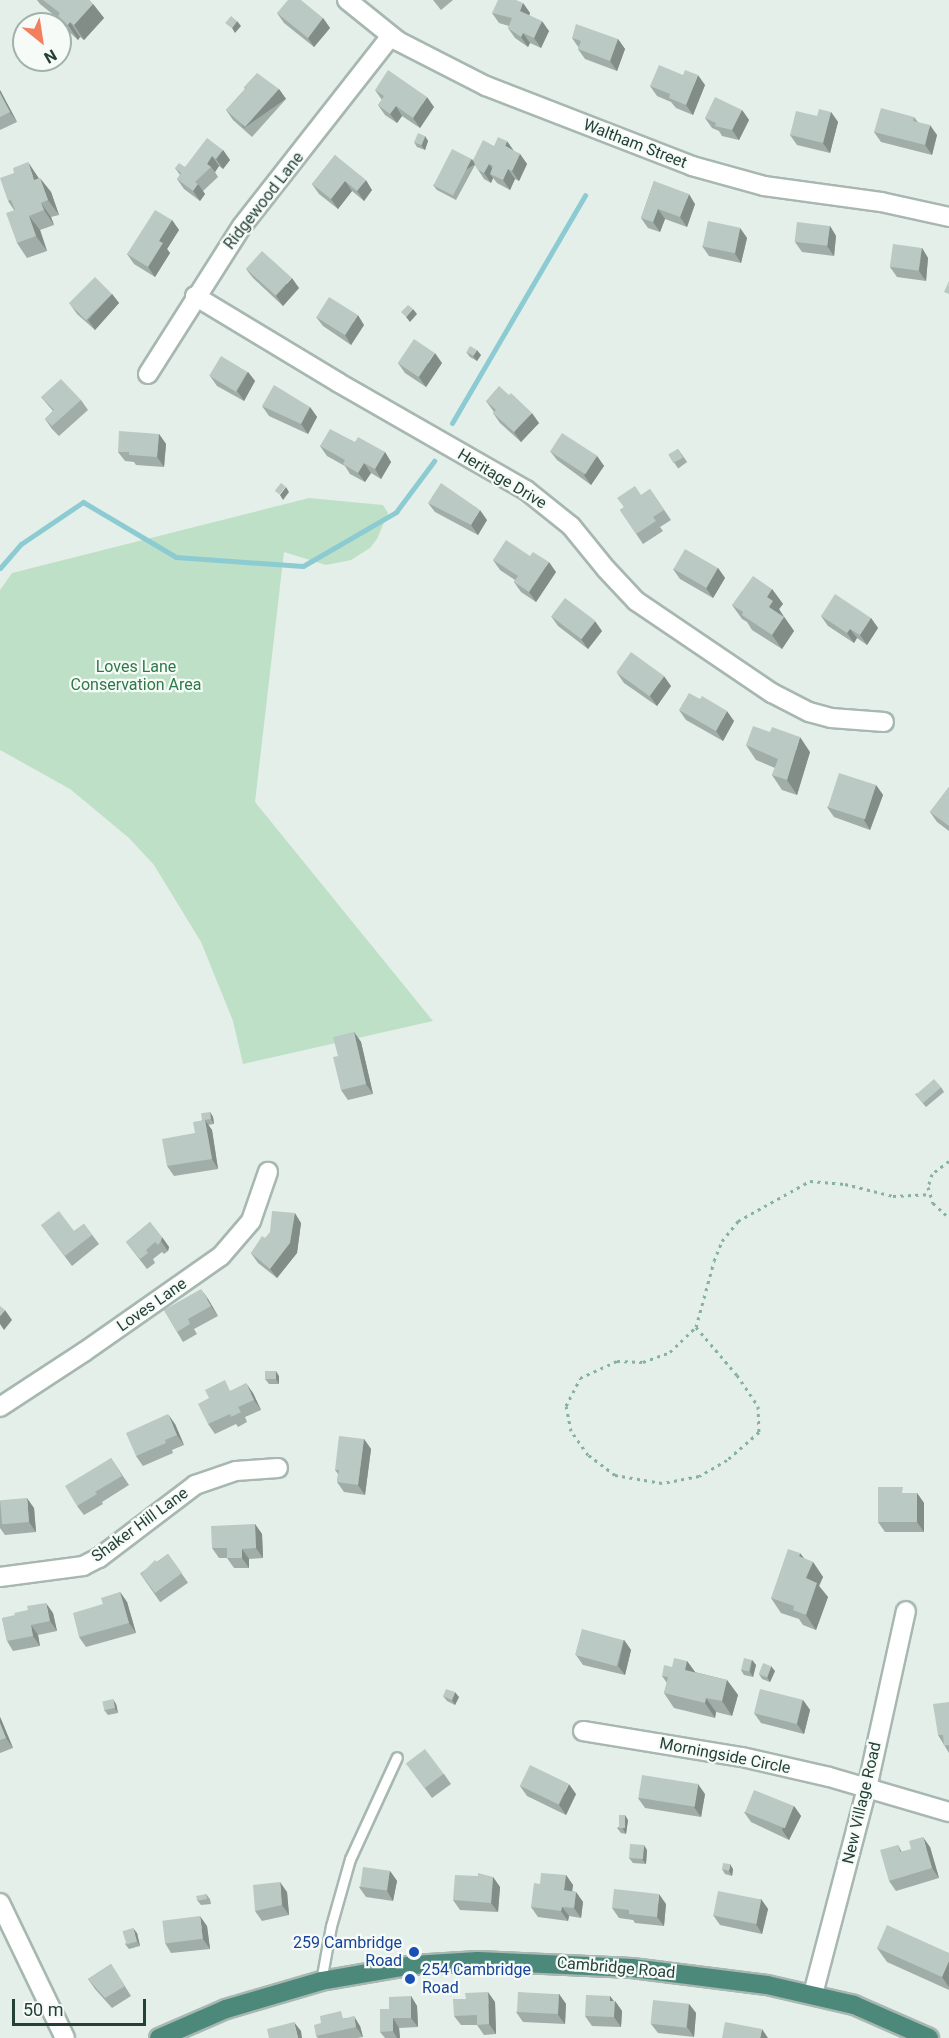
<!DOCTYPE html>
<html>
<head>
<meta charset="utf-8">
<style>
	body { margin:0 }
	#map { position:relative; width:949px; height:2038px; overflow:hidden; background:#e5efea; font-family:Roboto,sans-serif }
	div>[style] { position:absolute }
	.green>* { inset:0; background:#bee0c6 }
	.stream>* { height:5px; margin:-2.5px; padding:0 2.5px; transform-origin:2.5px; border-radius:2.5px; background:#8dcbd3 }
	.path>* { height:3px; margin-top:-1.5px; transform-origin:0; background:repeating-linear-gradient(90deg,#85b2a3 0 3px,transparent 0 7.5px) }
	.roads { filter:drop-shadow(2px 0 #a7b7b1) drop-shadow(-2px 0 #a7b7b1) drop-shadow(0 2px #a7b7b1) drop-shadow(0 -2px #a7b7b1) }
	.service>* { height:9px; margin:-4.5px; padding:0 4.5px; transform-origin:4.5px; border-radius:4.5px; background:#fff }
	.minor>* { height:18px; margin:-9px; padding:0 9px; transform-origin:9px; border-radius:9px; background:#fff }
	.tertiary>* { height:18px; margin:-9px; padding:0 9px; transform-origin:9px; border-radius:9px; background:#fff }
	.trunk>* { height:18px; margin:-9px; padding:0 9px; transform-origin:9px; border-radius:9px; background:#4c897a }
	.wall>* { inset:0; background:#a0ada8; transform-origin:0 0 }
	.shaded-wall>* { inset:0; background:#828d88; transform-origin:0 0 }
	.building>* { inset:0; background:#bac9c3; transform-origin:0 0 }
	.dots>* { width:16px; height:16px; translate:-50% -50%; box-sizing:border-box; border:3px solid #f6fbf8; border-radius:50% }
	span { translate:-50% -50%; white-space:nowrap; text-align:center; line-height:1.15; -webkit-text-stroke:4.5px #f6fbf8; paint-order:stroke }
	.street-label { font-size:16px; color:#244138 }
	.park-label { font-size:16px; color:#2d7948 }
	.transit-label { font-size:16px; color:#164399 }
	.right { translate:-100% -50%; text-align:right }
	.left { translate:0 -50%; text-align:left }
	.north { position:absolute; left:12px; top:12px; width:60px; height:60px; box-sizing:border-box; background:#f6fbf8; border:2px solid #a2b1ab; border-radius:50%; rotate:150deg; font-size:16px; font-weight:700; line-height:24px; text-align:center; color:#244138 }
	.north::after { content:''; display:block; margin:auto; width:21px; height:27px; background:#f37f5e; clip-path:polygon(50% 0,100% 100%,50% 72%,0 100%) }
	.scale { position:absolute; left:12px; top:1999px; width:134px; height:27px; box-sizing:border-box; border:3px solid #244138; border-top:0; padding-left:8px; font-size:18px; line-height:21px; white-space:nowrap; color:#244138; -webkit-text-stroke:4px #f6fbf8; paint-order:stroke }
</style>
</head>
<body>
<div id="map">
	<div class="green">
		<i style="clip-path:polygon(309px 498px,383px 505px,388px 513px,377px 539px,370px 548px,351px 560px,326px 565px,284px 552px,255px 802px,433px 1021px,243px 1064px,233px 1021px,201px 942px,154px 865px,129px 838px,70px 789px,0 750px,0 590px,12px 573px)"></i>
	</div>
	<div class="stream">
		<i style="left:452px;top:423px;width:264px;rotate:-59.7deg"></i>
		<i style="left:0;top:568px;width:32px;rotate:-49deg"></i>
		<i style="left:21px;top:544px;width:75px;rotate:-34.1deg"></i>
		<i style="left:83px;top:502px;width:108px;rotate:30.6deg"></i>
		<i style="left:176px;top:557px;width:127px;rotate:4.1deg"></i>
		<i style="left:303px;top:566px;width:108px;rotate:-30.1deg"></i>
		<i style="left:396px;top:512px;width:64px;rotate:-53.3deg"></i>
	</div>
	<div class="path">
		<i style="left:949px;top:1161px;width:21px;rotate:143deg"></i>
		<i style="left:932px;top:1174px;width:14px;rotate:107deg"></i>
		<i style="left:928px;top:1187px;width:17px;rotate:73deg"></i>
		<i style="left:933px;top:1203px;width:22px;rotate:43deg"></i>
		<i style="left:696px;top:1327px;width:63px;rotate:49.5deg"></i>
		<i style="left:737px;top:1375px;width:37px;rotate:56deg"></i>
		<i style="left:758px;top:1406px;width:26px;rotate:88deg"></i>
		<i style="left:759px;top:1432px;width:43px;rotate:138.8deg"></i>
		<i style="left:727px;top:1460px;width:32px;rotate:150deg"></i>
		<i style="left:699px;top:1476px;width:38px;rotate:169deg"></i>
		<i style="left:662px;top:1483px;width:48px;rotate:-170.3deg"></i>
		<i style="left:615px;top:1475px;width:34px;rotate:-143deg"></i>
		<i style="left:588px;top:1455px;width:29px;rotate:-125deg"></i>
		<i style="left:571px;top:1431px;width:25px;rotate:-101deg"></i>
		<i style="left:566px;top:1406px;width:31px;rotate:-63deg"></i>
		<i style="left:580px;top:1378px;width:41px;rotate:-24.7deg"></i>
		<i style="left:617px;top:1361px;width:26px;rotate:2deg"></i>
		<i style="left:643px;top:1362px;width:29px;rotate:-20deg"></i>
		<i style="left:670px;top:1352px;width:36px;rotate:-44deg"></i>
		<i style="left:696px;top:1327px;width:68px;rotate:-74.7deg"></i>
		<i style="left:714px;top:1261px;width:22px;rotate:-68deg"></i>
		<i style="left:722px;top:1241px;width:26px;rotate:-51deg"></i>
		<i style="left:738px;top:1221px;width:82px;rotate:-29.1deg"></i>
		<i style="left:810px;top:1181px;width:35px;rotate:5deg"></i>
		<i style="left:845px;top:1184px;width:49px;rotate:14deg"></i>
		<i style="left:893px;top:1196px;width:35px;rotate:-3deg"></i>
	</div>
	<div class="roads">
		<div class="service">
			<i style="left:321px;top:1981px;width:56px;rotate:-79.7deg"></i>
			<i style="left:331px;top:1926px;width:70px;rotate:-74.2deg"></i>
			<i style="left:350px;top:1859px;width:112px;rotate:-65.3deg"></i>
		</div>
		<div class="minor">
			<i style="left:195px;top:296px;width:168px;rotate:31.1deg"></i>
			<i style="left:339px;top:383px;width:215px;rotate:29.8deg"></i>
			<i style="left:526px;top:490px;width:58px;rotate:38.7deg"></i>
			<i style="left:571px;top:526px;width:55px;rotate:50.9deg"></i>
			<i style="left:606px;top:569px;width:44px;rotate:46.8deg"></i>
			<i style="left:636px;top:601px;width:164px;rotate:34.1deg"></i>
			<i style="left:772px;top:693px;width:42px;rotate:27.2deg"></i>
			<i style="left:809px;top:712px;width:23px;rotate:15deg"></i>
			<i style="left:831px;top:718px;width:53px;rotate:4.3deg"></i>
			<i style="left:148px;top:374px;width:175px;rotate:-57.6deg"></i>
			<i style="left:242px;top:226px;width:241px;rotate:-51.9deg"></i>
			<i style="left:0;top:1407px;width:100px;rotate:-33.2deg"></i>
			<i style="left:84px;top:1352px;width:167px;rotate:-35deg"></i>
			<i style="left:221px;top:1256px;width:46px;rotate:-49.4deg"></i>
			<i style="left:251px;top:1221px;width:52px;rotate:-70.9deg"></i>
			<i style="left:0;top:1577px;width:84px;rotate:-7.5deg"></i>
			<i style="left:83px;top:1566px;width:18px;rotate:-27deg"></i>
			<i style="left:99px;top:1558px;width:121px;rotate:-37.2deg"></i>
			<i style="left:195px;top:1485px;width:43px;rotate:-18.9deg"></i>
			<i style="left:236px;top:1471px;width:42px;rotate:-4.1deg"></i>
			<i style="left:583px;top:1731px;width:161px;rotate:9.3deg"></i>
			<i style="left:742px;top:1757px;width:89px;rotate:12.9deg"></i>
			<i style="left:829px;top:1777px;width:125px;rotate:16.3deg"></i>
			<i style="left:0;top:1903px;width:150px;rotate:64.3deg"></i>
			<i style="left:813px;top:1994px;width:213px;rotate:-75.3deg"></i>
			<i style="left:867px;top:1788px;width:181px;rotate:-77.6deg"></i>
		</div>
		<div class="tertiary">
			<i style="left:347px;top:0;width:65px;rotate:38.8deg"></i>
			<i style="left:398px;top:41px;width:99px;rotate:27.1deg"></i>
			<i style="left:486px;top:86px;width:221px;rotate:21.2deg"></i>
			<i style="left:692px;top:166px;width:75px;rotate:15.5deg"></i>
			<i style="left:764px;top:186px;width:118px;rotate:7.8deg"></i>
			<i style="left:881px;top:202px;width:70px;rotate:12.4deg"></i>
		</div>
		<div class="trunk">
			<i style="left:159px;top:2038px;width:73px;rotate:-23.4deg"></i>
			<i style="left:226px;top:2009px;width:99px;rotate:-16.4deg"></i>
			<i style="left:321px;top:1981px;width:93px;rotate:-9.9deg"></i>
			<i style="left:413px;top:1965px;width:65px;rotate:-3.5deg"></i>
			<i style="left:478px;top:1961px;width:154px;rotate:2.6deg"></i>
			<i style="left:632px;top:1968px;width:136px;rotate:7.2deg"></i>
			<i style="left:767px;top:1985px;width:89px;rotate:12.9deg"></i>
			<i style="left:854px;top:2005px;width:82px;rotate:23.7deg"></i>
		</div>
	</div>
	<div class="wall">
		<i style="clip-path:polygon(37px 0,89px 0,93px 4px,104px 18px,84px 40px,80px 37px,78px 40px,68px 31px,61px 21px,40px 4px)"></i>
		<i style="clip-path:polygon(433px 0,453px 0,441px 10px)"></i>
		<i style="clip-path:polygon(523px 3px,530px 13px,529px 15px,549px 31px,541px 48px,530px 43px,528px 47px,515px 38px,508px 28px,509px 26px,499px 23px,492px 13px)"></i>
		<i style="clip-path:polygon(277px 13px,323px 18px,330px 28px,314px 47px,284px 23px)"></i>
		<i style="clip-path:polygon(572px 38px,618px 39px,625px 49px,617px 71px,585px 59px,578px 49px,579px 48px)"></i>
		<i style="clip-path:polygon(705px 85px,693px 115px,676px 108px,671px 102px,657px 96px,650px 86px)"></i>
		<i style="clip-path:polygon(244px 87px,279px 89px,286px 99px,252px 137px,233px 120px,226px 110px,245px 89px)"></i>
		<i style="clip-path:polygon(0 90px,17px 122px,0 130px)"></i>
		<i style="clip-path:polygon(375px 90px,434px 107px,420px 128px,402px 116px,397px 123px,385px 115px,378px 105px,382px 100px)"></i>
		<i style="clip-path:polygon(742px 110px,749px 120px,739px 140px,722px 136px,719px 131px,712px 128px,705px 118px)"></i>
		<i style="clip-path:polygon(831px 112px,838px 122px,830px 153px,797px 145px,790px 135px,817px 116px)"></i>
		<i style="clip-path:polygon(914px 117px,918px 122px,937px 135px,932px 155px,881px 142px,874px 132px)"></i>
		<i style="clip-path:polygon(425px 136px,428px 141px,425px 150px,417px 147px,414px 142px)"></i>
		<i style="clip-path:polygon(494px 146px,514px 151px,520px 154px,527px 164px,519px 181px,515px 179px,510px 190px,497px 183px,493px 178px,491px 183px,484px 179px,475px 165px,456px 200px,437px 190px,433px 185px,473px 161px)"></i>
		<i style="clip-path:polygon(223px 150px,230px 160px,223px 169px,219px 166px,215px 172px,218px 177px,203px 191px,205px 194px,200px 201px,184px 189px,177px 179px,180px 175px,175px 168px,185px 167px)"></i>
		<i style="clip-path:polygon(335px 155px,372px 190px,364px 201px,352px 191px,338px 209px,319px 194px,312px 184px)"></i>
		<i style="clip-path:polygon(14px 173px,38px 177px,51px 192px,59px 215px,51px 217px,54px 225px,40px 230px,47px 251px,27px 258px,17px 243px,14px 210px,8px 201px)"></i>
		<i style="clip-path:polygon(654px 181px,695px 204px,687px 227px,665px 219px,660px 232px,648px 228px,641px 218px)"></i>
		<i style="clip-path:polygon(172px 220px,179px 230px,167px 249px,170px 253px,155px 277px,134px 264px,127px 254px)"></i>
		<i style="clip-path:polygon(830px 226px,836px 236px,834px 256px,802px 252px,795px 242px)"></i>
		<i style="clip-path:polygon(740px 228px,747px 238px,741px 263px,709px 256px,702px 246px)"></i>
		<i style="clip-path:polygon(922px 248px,928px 258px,926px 281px,897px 277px,890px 267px)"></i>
		<i style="clip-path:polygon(246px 269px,299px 288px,283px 306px,253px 278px)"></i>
		<i style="clip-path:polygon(112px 294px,119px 303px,95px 330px,77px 314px,70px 304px)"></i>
		<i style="clip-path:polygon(316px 317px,364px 325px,351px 345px,323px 326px)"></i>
		<i style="clip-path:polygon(466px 352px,481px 355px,477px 361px,470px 357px)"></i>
		<i style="clip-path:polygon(398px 363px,442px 363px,426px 387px,405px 373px)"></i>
		<i style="clip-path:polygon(248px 372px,255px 381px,244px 401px,217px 386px,210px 376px)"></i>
		<i style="clip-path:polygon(509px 395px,539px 423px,521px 442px,500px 423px,493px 413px,494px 412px,486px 401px)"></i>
		<i style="clip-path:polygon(41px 397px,81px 400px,88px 410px,59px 436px,52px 429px,45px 419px,53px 411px)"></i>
		<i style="clip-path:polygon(262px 406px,310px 407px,317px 417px,308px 434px,269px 416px)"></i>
		<i style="clip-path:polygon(159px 434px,166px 444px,164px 467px,136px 465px,134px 462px,125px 461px,118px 452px)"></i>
		<i style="clip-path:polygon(355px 442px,385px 452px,391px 462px,381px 479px,371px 473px,365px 482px,350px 474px,345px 466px,327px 456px,320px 446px)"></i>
		<i style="left:678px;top:449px;width:16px;height:11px;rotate:55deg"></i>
		<i style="clip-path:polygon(550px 451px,597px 456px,604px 466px,591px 485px,557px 460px)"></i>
		<i style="clip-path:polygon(650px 489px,671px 520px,660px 527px,663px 531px,643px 544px,620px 510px)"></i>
		<i style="clip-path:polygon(428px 503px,487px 520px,478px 535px,435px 512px)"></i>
		<i style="clip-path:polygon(530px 556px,556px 572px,536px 602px,521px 592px,514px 582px,515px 580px,500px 570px,493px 560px)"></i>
		<i style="clip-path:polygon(718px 568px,725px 578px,713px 598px,680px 579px,673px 569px)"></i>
		<i style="clip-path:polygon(772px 589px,783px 604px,779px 609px,794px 631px,782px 649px,752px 630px,747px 622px,742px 619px,732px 605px)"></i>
		<i style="clip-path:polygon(551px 616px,602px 631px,588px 649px,558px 626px)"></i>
		<i style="clip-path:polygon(821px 616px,871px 618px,878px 628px,867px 645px,857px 638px,854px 643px,828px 626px)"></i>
		<i style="clip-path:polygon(617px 673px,671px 686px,657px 706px,624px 683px)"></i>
		<i style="clip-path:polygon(679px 710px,734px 721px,723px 741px,686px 720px)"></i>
		<i style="clip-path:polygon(746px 745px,810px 752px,797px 795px,782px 790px,772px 775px,775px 768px,756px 760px)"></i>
		<i style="clip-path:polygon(876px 785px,883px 795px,870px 830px,834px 817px,827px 807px)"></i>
		<i style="clip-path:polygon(949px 787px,949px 831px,937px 822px,930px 812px)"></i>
		<i style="clip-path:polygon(354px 1032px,361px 1042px,373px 1094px,348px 1100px,341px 1090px,338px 1056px)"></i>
		<i style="clip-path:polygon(941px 1087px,944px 1092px,926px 1107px,915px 1094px)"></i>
		<i style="clip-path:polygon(210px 1112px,213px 1117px,214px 1124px,208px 1125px,212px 1130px,218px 1169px,174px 1176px,167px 1166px,195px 1133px,202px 1120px)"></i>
		<i style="clip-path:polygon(150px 1222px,169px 1247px,168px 1251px,164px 1254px,162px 1252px,153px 1259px,155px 1263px,147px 1269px,126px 1242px)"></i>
		<i style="clip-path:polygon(301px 1223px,297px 1253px,277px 1278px,258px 1263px,251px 1253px,265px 1238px)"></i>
		<i style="clip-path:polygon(84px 1224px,99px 1244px,72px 1266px,41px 1225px,74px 1231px)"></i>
		<i style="clip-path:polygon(208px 1299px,218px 1316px,194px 1329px,197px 1334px,183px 1342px,177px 1332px,164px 1310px)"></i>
		<i style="clip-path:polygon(279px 1376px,279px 1384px,269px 1384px,265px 1379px)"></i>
		<i style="clip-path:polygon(232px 1390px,253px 1393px,261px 1410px,245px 1417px,247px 1422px,238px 1427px,236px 1424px,215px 1434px,208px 1424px)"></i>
		<i style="clip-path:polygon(175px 1424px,184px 1445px,172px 1450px,173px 1453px,143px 1466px,136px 1456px)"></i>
		<i style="clip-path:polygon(364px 1439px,371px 1449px,365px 1495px,344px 1492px,337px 1482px,338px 1474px,335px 1470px)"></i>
		<i style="clip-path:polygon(111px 1458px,129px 1485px,102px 1502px,103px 1504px,84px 1515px,77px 1506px)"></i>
		<i style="clip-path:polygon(907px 1493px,917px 1493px,924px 1503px,924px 1532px,885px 1532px,878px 1522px)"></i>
		<i style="clip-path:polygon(0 1501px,34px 1508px,36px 1532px,5px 1535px,0 1528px)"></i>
		<i style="clip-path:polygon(255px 1524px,262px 1534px,263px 1558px,249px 1559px,249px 1568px,234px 1568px,227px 1558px,219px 1558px,212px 1548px)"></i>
		<i style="left:168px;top:1554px;width:35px;height:34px;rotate:55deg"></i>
		<i style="clip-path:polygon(805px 1559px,813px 1562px,823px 1577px,819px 1586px,828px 1597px,816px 1630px,803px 1625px,799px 1619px,781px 1613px,771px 1598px)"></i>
		<i style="clip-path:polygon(120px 1592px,127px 1602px,136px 1633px,86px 1647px,79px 1637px,103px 1604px)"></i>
		<i style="clip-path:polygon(53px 1613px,57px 1631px,38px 1635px,40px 1646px,13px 1651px,7px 1641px,2px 1618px)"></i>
		<i style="clip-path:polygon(624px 1640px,631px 1650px,625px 1675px,583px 1665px,576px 1655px)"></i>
		<i style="clip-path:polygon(752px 1660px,756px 1665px,753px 1677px,744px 1675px,741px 1670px)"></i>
		<i style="clip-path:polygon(687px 1661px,695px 1672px,727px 1680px,738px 1695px,732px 1716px,716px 1712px,715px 1718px,674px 1708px,664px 1693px,667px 1683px,662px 1676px,672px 1667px)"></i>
		<i style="clip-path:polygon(775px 1671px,770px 1682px,762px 1679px,759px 1674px)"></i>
		<i style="clip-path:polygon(443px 1696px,459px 1697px,455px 1705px,447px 1701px)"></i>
		<i style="clip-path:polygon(803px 1700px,810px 1710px,804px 1734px,761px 1723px,754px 1713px)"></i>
		<i style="clip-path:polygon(949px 1702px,949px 1753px,938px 1735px)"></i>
		<i style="clip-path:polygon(116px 1704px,118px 1713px,108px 1715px,104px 1710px)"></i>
		<i style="clip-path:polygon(0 1717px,13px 1748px,0 1753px)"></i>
		<i style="clip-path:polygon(406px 1763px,444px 1774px,451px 1784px,432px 1798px)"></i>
		<i style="clip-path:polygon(520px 1786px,576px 1794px,566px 1815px,527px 1796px)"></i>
		<i style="clip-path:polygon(705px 1794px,701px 1817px,645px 1808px,638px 1798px)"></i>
		<i style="clip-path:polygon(794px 1806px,801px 1816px,789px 1840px,751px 1822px,744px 1812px)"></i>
		<i style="clip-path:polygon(628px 1820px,626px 1834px,621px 1833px,617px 1828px)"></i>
		<i style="clip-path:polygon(898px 1845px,902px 1852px,930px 1847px,939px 1878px,896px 1891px,889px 1881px)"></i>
		<i style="clip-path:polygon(647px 1850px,646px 1864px,633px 1863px,629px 1858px)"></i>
		<i style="clip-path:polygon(722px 1869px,733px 1869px,732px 1876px,725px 1874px)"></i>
		<i style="clip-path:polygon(390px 1871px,397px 1881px,393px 1901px,366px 1897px,359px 1887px)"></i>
		<i style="clip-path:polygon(566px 1875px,573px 1885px,572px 1891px,576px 1892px,583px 1902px,581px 1918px,569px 1916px,568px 1921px,538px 1917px,531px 1907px,540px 1884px)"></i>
		<i style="clip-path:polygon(493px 1877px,500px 1887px,498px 1912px,460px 1910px,453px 1900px)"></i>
		<i style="clip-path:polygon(287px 1892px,289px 1915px,262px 1921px,255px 1911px)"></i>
		<i style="clip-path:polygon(206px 1894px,210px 1899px,211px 1904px,201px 1905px,197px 1900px)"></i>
		<i style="clip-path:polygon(761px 1899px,768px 1909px,762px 1934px,720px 1925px,713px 1915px)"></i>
		<i style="clip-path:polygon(666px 1904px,664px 1926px,635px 1923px,633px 1920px,619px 1918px,612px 1908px)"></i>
		<i style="clip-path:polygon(207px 1926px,210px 1949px,171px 1953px,165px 1943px)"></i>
		<i style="clip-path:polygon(137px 1933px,140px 1946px,129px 1949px,125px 1944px)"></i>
		<i style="clip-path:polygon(877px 1948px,949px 1953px,949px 1990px,887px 1962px)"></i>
		<i style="clip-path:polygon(111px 1964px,131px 1996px,112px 2008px,95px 1989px,88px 1979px)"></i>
		<i style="clip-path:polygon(559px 1994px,566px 2004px,565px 2024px,523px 2022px,516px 2012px)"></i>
		<i style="clip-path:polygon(411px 1996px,417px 2006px,418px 2027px,399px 2028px,400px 2038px,385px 2038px,380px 2032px,389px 2009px)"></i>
		<i style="clip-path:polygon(610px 1996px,614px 2001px,615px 2001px,622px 2011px,621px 2027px,592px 2026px,585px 2016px)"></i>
		<i style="clip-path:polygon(495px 2002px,496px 2034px,484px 2035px,477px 2025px,461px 2025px,454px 2016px)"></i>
		<i style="clip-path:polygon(689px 2004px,696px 2013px,694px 2037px,658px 2033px,651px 2024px)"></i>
		<i style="clip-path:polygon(346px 2018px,360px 2026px,363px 2037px,357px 2038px,318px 2038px,316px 2036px,321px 2023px)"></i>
	</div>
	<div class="shaded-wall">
		<i style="clip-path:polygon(523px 3px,530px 13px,527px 21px,520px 11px)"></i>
		<i style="clip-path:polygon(93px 4px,104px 18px,84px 40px,74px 25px)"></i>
		<i style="clip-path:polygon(323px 18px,330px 28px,314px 47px,308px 38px)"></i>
		<i style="clip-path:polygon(237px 21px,241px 26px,235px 33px,232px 28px)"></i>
		<i style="clip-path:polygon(542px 21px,549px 31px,541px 48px,534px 38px)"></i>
		<i style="clip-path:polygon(70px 22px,80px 37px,78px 40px,68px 25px)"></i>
		<i style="clip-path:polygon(523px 33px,530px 43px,528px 47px,521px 37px)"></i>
		<i style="clip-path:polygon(618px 39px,625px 49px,617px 71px,610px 61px)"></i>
		<i style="clip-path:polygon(698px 75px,705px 85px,693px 115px,686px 105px)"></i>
		<i style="left:279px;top:89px;width:12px;height:51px;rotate:55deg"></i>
		<i style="clip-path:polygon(0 90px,17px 122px,10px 112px,0 93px)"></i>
		<i style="clip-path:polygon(427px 97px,434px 107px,420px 128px,413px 118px)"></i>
		<i style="clip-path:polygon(396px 106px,402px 116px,397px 123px,390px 114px)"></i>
		<i style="clip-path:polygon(742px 110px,749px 120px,739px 140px,732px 130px)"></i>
		<i style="clip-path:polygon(831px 112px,838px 122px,830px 153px,823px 143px)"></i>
		<i style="clip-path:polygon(930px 125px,937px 135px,932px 155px,925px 145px)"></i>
		<i style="clip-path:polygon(425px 136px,428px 141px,425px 150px,421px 145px)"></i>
		<i style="clip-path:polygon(507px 141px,514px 151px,505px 146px)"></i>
		<i style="clip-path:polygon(223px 150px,230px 160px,223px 169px,216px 159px)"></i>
		<i style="clip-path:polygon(520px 154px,527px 164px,519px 181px,512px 171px)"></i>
		<i style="clip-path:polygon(212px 156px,219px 166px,215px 172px,211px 167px,207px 164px)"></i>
		<i style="left:472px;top:159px;width:6px;height:41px;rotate:59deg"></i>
		<i style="clip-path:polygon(28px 162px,38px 177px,44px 194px,34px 180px)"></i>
		<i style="clip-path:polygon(489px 164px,496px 174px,490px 174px,493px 178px,491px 183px,484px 173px)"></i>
		<i style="clip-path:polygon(508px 169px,515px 179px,510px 190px,503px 180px)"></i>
		<i style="clip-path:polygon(40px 178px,51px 192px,59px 215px,48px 200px)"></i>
		<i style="clip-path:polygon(366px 180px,372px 190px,364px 201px,357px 191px)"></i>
		<i style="clip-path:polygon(345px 181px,352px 191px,338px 209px,331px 199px)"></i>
		<i style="clip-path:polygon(198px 184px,205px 194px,200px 201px,193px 191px)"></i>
		<i style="clip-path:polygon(689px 194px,695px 204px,687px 227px,680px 217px)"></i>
		<i style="clip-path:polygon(41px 203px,51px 217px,54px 225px,44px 210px)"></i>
		<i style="clip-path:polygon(658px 209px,665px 219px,660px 232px,653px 222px)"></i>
		<i style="clip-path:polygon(29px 216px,40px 230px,47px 251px,36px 236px)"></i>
		<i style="clip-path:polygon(172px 220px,179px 230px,167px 249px,170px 253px,155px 277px,148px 267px,159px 241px)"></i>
		<i style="clip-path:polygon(830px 226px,836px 236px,834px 256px,827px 246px)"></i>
		<i style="clip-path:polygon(740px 228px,747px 238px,741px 263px,735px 254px)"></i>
		<i style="clip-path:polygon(922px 248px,928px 258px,926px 281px,919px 271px)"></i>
		<i style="clip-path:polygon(292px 278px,299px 288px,283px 306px,276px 296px)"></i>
		<i style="clip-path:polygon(112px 294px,119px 303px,95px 330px,88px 320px)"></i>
		<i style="clip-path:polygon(413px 309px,417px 314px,410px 322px,406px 317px)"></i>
		<i style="clip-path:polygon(358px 315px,364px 325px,351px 345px,345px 335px)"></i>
		<i style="clip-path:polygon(477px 350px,481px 355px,477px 361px,473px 356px)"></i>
		<i style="clip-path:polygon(435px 353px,442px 363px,426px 387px,419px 377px)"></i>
		<i style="clip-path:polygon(248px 372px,255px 381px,244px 401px,237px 391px)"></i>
		<i style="clip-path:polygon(310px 407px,317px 417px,308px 434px,301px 424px)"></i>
		<i style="clip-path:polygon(532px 413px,539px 423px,521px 442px,514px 432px)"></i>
		<i style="clip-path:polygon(159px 434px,166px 444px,164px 467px,157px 457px)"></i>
		<i style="clip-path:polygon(385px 452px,391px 462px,381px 479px,375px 469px)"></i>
		<i style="clip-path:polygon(597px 456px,604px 466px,591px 485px,584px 475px)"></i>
		<i style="clip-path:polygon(364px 463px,371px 473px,365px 482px,358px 473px)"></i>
		<i style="clip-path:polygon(286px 487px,289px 492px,283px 500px,280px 495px)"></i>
		<i style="clip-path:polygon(480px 510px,487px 520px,478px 535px,471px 525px)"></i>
		<i style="clip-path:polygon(549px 562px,556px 572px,536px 602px,529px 592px)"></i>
		<i style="clip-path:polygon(718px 568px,725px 578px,713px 598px,706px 588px)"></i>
		<i style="clip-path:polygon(772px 589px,783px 604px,779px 609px,783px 616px,779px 622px,769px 607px,767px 597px)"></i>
		<i style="clip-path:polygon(784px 617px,794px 631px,782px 649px,772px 635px)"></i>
		<i style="clip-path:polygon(871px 618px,878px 628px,867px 645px,860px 635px)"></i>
		<i style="clip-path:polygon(595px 621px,602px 631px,588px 649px,581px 639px)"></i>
		<i style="clip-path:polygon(850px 629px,857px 638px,854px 643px,847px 633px)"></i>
		<i style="clip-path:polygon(664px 676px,671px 686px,657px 706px,650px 696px)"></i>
		<i style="clip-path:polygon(727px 711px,734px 721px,723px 741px,716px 731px)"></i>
		<i style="clip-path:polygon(800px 737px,810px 752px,797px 795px,787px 780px)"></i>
		<i style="clip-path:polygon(876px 785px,883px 795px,870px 830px,864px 820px)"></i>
		<i style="clip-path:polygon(354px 1032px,361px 1042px,373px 1094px,366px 1084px)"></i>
		<i style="clip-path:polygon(210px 1112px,213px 1117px,214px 1124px,211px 1119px)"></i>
		<i style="clip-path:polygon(205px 1120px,212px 1130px,218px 1169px,212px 1159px)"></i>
		<i style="clip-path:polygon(295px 1213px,301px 1223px,297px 1253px,277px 1278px,270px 1269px)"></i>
		<i style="clip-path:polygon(162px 1237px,169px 1247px,168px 1251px,161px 1241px)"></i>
		<i style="clip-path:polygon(201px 1289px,208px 1299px,218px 1316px,211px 1306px)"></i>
		<i style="clip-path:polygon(5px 1310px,12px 1320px,4px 1330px,0 1324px,0 1316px)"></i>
		<i style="clip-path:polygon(276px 1371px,279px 1376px,279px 1384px,276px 1379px)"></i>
		<i style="clip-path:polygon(246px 1383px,253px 1393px,261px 1410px,254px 1400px)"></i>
		<i style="clip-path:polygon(168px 1414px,175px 1424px,184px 1445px,177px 1435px)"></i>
		<i style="clip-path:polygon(364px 1439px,371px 1449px,365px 1495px,358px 1485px)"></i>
		<i style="clip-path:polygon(917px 1493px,924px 1503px,924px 1532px,917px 1522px)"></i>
		<i style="clip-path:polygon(27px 1498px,34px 1508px,36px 1532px,29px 1522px)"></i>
		<i style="clip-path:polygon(255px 1524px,262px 1534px,263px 1558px,256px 1548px)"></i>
		<i style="clip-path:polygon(242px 1549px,249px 1559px,249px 1568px,242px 1558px)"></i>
		<i style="clip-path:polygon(800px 1553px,811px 1567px,813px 1562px,823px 1577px,819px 1586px,828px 1597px,816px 1630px,806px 1615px,806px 1578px,799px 1556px)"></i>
		<i style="clip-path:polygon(120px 1592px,127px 1602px,136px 1633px,129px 1623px)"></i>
		<i style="clip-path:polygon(46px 1603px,53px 1613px,57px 1631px,50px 1621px)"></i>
		<i style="clip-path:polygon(31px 1625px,38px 1635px,40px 1646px,33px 1636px)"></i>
		<i style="clip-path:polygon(624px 1640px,631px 1650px,625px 1675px,618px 1666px)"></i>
		<i style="clip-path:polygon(752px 1660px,756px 1665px,753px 1677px,750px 1672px)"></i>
		<i style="clip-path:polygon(687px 1661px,698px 1676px,685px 1670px)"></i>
		<i style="clip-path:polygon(771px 1666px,775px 1671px,770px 1682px,767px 1677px)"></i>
		<i style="clip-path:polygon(727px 1680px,738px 1695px,732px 1716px,722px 1701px)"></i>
		<i style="clip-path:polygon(455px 1692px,459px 1697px,455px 1705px,452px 1700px)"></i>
		<i style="clip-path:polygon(706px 1698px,716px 1712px,715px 1718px,705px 1703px)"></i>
		<i style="clip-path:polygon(113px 1699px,116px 1704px,118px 1713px,115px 1708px)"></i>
		<i style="clip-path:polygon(803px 1700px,810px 1710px,804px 1734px,797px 1724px)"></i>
		<i style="clip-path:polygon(0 1717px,1px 1719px,13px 1748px,6px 1738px,0 1723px)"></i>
		<i style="clip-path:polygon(569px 1784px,576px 1794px,566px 1815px,559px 1805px)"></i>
		<i style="clip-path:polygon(698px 1784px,705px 1794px,701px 1817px,694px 1807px)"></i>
		<i style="clip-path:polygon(794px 1806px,801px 1816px,789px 1840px,782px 1830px)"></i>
		<i style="clip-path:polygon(625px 1815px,628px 1820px,626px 1834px,623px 1829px)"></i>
		<i style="clip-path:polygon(923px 1837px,930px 1847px,939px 1878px,932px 1868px)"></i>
		<i style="clip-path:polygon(644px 1845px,647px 1850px,646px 1864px,642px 1859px)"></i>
		<i style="clip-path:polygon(730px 1864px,733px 1869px,732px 1876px,729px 1871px)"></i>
		<i style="clip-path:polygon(390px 1871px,397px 1881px,393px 1901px,387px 1891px)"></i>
		<i style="clip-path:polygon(566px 1875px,573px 1885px,571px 1900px,564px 1890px)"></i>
		<i style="clip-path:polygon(493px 1877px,500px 1887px,498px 1912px,491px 1903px)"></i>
		<i style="clip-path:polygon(280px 1882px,287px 1892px,289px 1915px,282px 1905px)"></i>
		<i style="clip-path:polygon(576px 1892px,583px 1902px,581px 1918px,574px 1908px)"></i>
		<i style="clip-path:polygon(659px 1894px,666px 1904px,664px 1926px,657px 1917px)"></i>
		<i style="clip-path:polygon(761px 1899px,768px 1909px,762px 1934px,756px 1924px)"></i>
		<i style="clip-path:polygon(562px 1907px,569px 1916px,568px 1921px,561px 1911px)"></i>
		<i style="clip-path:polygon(200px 1916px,207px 1926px,210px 1949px,203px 1939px)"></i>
		<i style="clip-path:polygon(133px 1928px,137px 1933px,140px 1946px,137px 1941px)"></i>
		<i style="clip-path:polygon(949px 1961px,949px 1987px,942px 1977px)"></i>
		<i style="clip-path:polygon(488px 1992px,495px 2002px,496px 2034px,489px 2024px)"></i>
		<i style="clip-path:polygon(559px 1994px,566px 2004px,565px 2024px,558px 2015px)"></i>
		<i style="clip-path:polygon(411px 1996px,417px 2006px,418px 2027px,411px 2018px)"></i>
		<i style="clip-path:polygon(610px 1996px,615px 2003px,615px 2001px,622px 2011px,621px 2027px,614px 2017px,610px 2001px)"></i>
		<i style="clip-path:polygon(689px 2004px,696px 2013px,694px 2037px,687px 2027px)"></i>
		<i style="clip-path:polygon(354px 2016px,360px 2026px,363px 2037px,356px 2027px)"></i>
		<i style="clip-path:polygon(393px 2018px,399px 2028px,400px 2038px,397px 2038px,393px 2031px)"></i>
		<i style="clip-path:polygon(294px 2022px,301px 2031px,302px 2038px,298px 2038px)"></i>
		<i style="clip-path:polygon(762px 2029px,768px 2038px,760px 2038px)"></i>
	</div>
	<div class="building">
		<i style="clip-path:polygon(43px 0,89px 0,93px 4px,74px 25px,70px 22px,68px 25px,58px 16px,60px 13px)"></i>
		<i style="clip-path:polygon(288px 0,301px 0,323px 18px,308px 38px,277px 13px)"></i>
		<i style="clip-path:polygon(498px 0,516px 0,523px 3px,520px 11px,542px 21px,534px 38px,523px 33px,521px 37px,508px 28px,512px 18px,492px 13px)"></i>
		<i style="left:231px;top:16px;width:8px;height:9px;rotate:40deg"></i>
		<i style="clip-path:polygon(576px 24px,618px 39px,610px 61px,578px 49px,581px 41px,572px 38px)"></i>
		<i style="clip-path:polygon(659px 65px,683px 75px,685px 70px,698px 75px,686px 105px,669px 98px,670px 94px,650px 86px)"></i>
		<i style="clip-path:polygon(388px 70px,427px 97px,413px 118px,396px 106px,390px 114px,378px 105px,384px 96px,375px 90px)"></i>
		<i style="clip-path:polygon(257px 73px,279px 89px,245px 127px,226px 110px,246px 88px,244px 87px)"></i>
		<i style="clip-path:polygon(0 93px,10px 112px,0 117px)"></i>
		<i style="clip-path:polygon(715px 97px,742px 110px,732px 130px,715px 126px,716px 123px,705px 118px)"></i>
		<i style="clip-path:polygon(881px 108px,914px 117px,913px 121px,930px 125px,925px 145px,874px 132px)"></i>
		<i style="clip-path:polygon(819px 109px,831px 112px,823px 143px,790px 135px,796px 111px,817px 116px)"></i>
		<i style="left:418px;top:133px;width:8px;height:10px;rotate:23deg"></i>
		<i style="clip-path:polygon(498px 137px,507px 141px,505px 146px,520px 154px,512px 171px,508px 169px,503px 180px,490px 174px,493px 166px,489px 164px,484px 173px,477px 169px,473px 160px,483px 140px,494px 146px)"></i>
		<i style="clip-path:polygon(207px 138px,223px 150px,216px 159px,212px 156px,207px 164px,211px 167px,195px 182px,198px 184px,193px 191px,177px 179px,181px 173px,175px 168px,179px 163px,185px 167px)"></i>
		<i style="left:452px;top:149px;width:22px;height:41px;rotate:27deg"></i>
		<i style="clip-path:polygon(335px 155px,366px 180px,357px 191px,345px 181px,331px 199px,312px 184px)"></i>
		<i style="clip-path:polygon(28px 162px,34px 180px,40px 178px,48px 200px,41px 203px,44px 210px,29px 216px,36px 236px,17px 243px,6px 213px,15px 210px,11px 200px,8px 201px,0 178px,14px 173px,13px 168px)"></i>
		<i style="clip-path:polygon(654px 181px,689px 194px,680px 217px,658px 209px,653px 222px,641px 218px)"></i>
		<i style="clip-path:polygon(155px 210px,172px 220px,159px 241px,163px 243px,148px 267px,127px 254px)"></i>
		<i style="left:708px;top:221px;width:33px;height:26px;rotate:12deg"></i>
		<i style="left:797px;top:222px;width:33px;height:20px;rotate:7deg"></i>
		<i style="left:893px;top:244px;width:29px;height:23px;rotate:8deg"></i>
		<i style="left:262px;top:251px;width:40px;height:24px;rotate:42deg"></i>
		<i style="left:95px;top:277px;width:24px;height:37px;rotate:45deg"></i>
		<i style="clip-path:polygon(949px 281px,949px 294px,944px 292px)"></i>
		<i style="left:329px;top:297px;width:34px;height:24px;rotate:32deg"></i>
		<i style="clip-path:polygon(408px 305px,413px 309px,406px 317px,401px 312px)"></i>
		<i style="left:414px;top:339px;width:25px;height:29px;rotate:34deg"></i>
		<i style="left:470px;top:346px;width:8px;height:7px;rotate:30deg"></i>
		<i style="left:221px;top:356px;width:31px;height:23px;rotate:31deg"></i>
		<i style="clip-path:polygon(61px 379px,81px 400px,52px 426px,45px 419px,54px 410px,41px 397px)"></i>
		<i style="clip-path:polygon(274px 385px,310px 407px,301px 424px,262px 406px)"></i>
		<i style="clip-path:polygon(499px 386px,509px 395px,511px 393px,532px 413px,514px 432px,493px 413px,496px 410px,486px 401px)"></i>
		<i style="clip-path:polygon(330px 429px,355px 442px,358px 437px,385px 452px,375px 469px,364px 463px,358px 473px,343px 464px,345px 460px,320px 446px)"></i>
		<i style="clip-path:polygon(119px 431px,159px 434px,157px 457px,129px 455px,129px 452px,118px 452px)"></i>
		<i style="left:562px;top:433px;width:42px;height:22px;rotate:33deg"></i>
		<i style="left:678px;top:449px;width:10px;height:11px;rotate:61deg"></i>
		<i style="left:281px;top:483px;width:6px;height:10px;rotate:39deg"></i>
		<i style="clip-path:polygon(441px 483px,480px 510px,471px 525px,428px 503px)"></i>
		<i style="clip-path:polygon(635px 486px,641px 495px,650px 489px,664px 510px,653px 517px,656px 521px,636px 534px,620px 510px,624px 507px,617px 498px)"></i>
		<i style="clip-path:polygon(506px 540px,530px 556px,533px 552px,549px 562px,529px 592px,514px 582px,518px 576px,493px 560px)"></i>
		<i style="left:685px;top:549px;width:38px;height:23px;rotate:30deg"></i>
		<i style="clip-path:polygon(753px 576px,772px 589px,767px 597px,773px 601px,769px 607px,784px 617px,772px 635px,742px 615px,743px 612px,732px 605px)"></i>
		<i style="clip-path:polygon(835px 594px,871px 618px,860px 635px,850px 629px,847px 633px,821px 616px)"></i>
		<i style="left:565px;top:598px;width:38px;height:23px;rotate:37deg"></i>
		<i style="left:631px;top:652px;width:41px;height:25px;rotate:36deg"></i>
		<i style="clip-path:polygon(689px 693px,700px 699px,702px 696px,727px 711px,716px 731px,679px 710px)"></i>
		<i style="clip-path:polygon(753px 726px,770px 732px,772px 727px,800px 737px,787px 780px,772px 775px,778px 759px,746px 745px)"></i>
		<i style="left:839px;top:773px;width:39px;height:36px;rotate:18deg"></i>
		<i style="clip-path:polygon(949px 787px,949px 826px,930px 812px)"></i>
		<i style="clip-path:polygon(354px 1032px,366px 1084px,341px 1090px,333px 1057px,338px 1056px,333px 1037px)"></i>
		<i style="left:934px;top:1079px;width:11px;height:24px;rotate:49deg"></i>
		<i style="left:210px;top:1112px;width:7px;height:9px;rotate:82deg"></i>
		<i style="clip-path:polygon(205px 1120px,212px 1159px,167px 1166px,162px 1139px,195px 1133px,193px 1122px)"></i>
		<i style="clip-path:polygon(59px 1211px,74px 1231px,84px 1224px,92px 1235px,65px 1256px,41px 1225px)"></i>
		<i style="clip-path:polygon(272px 1211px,295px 1213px,290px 1243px,270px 1269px,251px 1253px,262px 1236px,265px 1238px,270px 1232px)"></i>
		<i style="clip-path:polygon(150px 1222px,162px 1237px,161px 1241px,158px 1245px,155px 1242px,146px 1250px,148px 1253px,140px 1259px,126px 1242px)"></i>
		<i style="clip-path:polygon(201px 1289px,211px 1306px,188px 1319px,190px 1324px,177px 1332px,164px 1310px)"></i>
		<i style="clip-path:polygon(0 1306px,5px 1310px,0 1316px)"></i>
		<i style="left:276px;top:1371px;width:8px;height:11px;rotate:90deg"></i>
		<i style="clip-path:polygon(225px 1380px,230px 1391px,246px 1383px,254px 1400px,238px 1407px,241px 1412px,231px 1417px,230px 1414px,208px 1424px,198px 1404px,209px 1398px,205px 1390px)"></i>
		<i style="clip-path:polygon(168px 1414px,177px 1435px,165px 1440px,166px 1443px,136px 1456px,126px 1433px)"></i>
		<i style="clip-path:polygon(339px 1436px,364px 1439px,358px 1485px,337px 1482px,339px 1470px,335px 1470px)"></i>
		<i style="clip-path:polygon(111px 1458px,122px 1476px,95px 1492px,97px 1494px,77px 1506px,65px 1486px)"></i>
		<i style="clip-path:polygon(878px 1487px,903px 1487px,902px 1493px,917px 1493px,917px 1522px,878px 1522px)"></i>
		<i style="left:27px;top:1498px;width:24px;height:27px;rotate:85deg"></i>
		<i style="clip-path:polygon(255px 1524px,256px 1548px,242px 1549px,242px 1558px,227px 1558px,227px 1548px,212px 1548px,211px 1526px)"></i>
		<i style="clip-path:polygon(788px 1549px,800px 1553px,799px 1556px,813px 1562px,806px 1578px,817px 1583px,806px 1615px,793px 1610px,794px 1606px,771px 1598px)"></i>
		<i style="clip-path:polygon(168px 1554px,182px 1573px,155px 1593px,141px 1574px,155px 1560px,157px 1562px)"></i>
		<i style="clip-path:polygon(120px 1592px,129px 1623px,79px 1637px,73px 1613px,103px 1604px,101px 1598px)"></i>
		<i style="clip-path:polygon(46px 1603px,50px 1621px,31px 1625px,33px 1636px,7px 1641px,2px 1618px,15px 1615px,14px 1613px,28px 1610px,27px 1606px)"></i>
		<i style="left:582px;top:1629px;width:43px;height:27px;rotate:15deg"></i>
		<i style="clip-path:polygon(674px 1658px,687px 1661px,685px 1670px,727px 1680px,722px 1701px,706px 1698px,705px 1703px,664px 1693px,668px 1677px,662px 1676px,664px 1665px,672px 1667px)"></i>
		<i style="left:744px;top:1658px;width:8px;height:12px;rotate:14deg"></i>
		<i style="left:763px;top:1663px;width:9px;height:12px;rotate:21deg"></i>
		<i style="clip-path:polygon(446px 1689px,455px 1692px,452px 1700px,443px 1696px)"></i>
		<i style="left:760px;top:1689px;width:44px;height:25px;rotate:14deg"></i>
		<i style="left:113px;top:1699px;width:9px;height:11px;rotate:77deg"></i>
		<i style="clip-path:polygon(949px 1702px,949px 1745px,944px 1746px,943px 1735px,938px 1735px,933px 1704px)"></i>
		<i style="clip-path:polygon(0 1723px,6px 1738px,0 1740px)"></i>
		<i style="left:425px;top:1749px;width:31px;height:24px;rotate:53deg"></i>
		<i style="left:530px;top:1765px;width:43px;height:23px;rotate:26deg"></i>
		<i style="left:642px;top:1775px;width:57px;height:23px;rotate:9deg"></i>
		<i style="left:754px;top:1790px;width:43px;height:24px;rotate:22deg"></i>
		<i style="left:619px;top:1815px;width:6px;height:13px"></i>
		<i style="clip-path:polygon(923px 1837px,932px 1868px,889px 1881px,880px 1850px,898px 1845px,900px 1852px,911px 1849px,909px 1841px)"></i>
		<i style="left:630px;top:1844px;width:14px;height:14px;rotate:4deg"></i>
		<i style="clip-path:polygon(723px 1863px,730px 1864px,729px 1871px,722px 1869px)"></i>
		<i style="left:363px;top:1867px;width:27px;height:20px;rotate:8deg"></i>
		<i style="clip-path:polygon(478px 1873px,493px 1877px,491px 1903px,453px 1900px,455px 1875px,478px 1876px)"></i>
		<i style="clip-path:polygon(541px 1873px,566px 1875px,564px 1890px,576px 1892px,574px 1908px,562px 1907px,561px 1911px,531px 1907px,534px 1883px,540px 1884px)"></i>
		<i style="clip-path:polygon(280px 1882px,282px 1905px,255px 1911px,253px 1885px)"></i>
		<i style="clip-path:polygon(614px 1889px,659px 1894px,657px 1917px,629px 1914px,629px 1910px,612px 1908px)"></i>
		<i style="left:718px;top:1891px;width:44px;height:25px;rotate:11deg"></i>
		<i style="left:206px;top:1894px;width:5px;height:10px;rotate:79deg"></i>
		<i style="left:200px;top:1916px;width:23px;height:38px;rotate:83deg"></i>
		<i style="clip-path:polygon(887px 1925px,949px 1953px,949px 1961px,942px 1977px,877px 1948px)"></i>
		<i style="left:133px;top:1928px;width:14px;height:11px;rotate:73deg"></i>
		<i style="clip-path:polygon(111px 1964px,125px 1986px,105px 1998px,88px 1979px)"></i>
		<i style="clip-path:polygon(488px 1992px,489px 2024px,477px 2025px,477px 2015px,454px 2016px,453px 1999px,466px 1999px,465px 1993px)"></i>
		<i style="left:518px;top:1992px;width:41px;height:20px;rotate:3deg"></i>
		<i style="clip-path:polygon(586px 1995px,610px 1996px,610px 2001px,615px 2001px,614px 2017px,585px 2016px)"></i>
		<i style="clip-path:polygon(411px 1996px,411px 2018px,393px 2018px,393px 2031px,380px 2032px,380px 2009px,389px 2009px,389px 1997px)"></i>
		<i style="left:653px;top:2000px;width:36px;height:24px;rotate:6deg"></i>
		<i style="clip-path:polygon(341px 2011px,343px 2019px,354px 2016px,356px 2027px,316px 2036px,314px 2025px,321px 2023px,320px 2016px)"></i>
		<i style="clip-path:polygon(294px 2022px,298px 2038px,269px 2038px,267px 2029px)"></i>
		<i style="clip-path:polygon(725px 2022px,762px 2029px,760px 2038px,722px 2038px)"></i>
	</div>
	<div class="dots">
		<i style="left:414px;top:1952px;background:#1a4fb4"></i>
		<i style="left:410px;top:1979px;background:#1a4fb4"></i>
	</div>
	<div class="street-label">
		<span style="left:635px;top:144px;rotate:21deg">Waltham Street</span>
		<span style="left:264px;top:201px;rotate:-52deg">Ridgewood Lane</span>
		<span style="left:502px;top:479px;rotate:31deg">Heritage Drive</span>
		<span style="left:152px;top:1305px;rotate:-35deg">Loves Lane</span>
		<span style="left:140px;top:1525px;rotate:-36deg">Shaker Hill Lane</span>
		<span style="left:725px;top:1756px;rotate:11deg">Morningside Circle</span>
		<span style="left:862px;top:1803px;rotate:-77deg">New Village Road</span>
		<span style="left:616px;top:1968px;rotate:5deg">Cambridge Road</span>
	</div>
	<div class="park-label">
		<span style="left:136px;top:676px">Loves Lane<br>Conservation Area</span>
	</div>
	<div class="transit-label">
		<span class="right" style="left:402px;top:1952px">259 Cambridge<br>Road</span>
		<span class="left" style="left:422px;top:1979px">254 Cambridge<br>Road</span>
	</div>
	<div class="north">N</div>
	<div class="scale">50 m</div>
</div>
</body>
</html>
